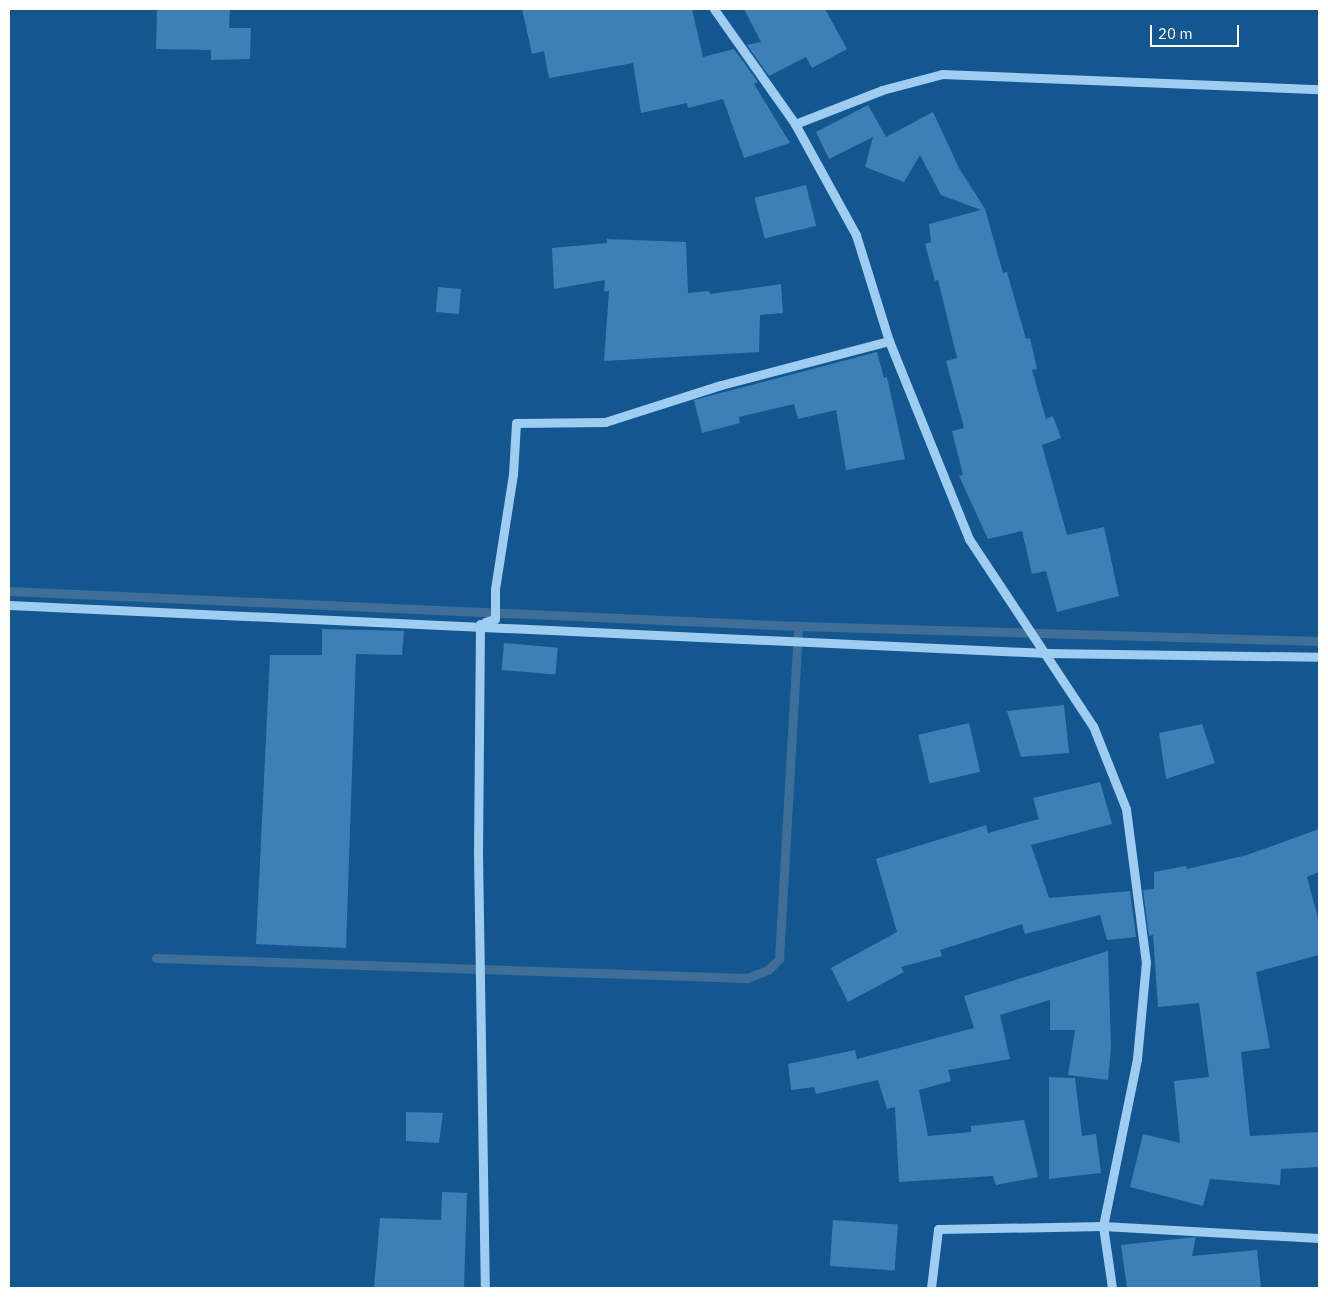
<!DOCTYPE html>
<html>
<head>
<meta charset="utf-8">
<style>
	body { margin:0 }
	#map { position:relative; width:1328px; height:1297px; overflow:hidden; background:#14568f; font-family:"IBM Plex Sans",sans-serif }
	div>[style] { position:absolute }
	.stream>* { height:9px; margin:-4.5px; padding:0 4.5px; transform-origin:4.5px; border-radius:4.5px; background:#3f6f99 }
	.building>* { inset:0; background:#3d80b8; transform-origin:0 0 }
	.minor>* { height:9px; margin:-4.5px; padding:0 4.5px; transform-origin:4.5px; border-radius:4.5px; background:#9fccf1 }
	span { translate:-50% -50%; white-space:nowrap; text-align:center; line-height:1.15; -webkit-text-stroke:4.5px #14568f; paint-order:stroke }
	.frame { position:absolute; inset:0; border:10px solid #fff; pointer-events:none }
	.scale { position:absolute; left:1150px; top:25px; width:89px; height:22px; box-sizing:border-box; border:2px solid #fff; border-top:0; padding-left:6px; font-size:15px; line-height:18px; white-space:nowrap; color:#fff; -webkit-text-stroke:4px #14568f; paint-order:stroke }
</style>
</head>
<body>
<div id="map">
	<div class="stream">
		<i style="left:9px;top:591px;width:790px;rotate:2.54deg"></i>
		<i style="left:798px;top:626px;width:521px;rotate:1.65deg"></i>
		<i style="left:156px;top:958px;width:591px;rotate:1.94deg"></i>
		<i style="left:747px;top:978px;width:22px;rotate:-21deg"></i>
		<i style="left:768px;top:970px;width:16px;rotate:-45deg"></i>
		<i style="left:779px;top:959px;width:334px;rotate:-86.7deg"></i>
	</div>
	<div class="building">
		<i style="clip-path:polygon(157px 9px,230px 9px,229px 28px,251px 28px,250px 59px,211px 60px,211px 50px,156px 49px)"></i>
		<i style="clip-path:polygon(522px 9px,692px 9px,703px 57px,734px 49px,758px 82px,754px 84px,790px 143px,744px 158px,723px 99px,688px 108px,687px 103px,641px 113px,633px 63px,549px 78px,544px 51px,532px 54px)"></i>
		<i style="clip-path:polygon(744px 9px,825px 9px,847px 49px,812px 68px,806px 57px,769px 76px,747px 45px,761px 42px)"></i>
		<i style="clip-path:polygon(868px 105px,886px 137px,933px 112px,959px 168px,985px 209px,1003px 273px,1007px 272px,1026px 339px,1030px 338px,1037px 369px,1032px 370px,1046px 419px,1053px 416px,1061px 438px,1042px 445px,1067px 535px,1104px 527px,1119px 596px,1057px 612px,1046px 571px,1032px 574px,1022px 531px,988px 539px,959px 476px,963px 475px,952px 431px,964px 428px,946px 361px,957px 358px,938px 280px,935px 281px,925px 244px,931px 242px,929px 224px,981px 210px,941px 195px,920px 155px,904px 182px,865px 167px,873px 137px,829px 159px,816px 132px)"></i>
		<i style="left:806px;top:185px;width:42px;height:53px;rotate:76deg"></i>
		<i style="clip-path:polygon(607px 239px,686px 242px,688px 293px,709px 291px,710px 294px,781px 284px,783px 313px,760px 315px,759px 352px,604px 361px,609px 291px,604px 291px,605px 280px,554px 289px,552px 248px,607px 243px)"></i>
		<i style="left:461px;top:289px;width:25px;height:23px;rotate:95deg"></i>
		<i style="clip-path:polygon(877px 352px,884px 378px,887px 377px,905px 459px,846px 470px,836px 410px,798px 419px,794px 404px,739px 417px,740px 423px,702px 433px,694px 400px)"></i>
		<i style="clip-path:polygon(322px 629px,404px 631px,402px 655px,356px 654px,346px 948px,256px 944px,270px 655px,322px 655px)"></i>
		<i style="left:504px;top:643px;width:54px;height:27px;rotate:5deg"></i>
		<i style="clip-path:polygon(1064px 705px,1069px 753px,1021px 757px,1007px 711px)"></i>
		<i style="left:969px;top:723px;width:50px;height:52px;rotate:77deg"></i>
		<i style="clip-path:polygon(1202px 724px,1215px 763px,1166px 779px,1159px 733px)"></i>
		<i style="clip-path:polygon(1100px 782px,1112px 824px,1031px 845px,1049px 898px,1130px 891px,1136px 937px,1107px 940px,1100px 915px,1025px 934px,1022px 924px,940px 950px,942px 956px,901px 967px,904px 972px,848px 1002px,831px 968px,897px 932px,876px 859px,986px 825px,988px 833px,1039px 819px,1033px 798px)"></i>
		<i style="clip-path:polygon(1319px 829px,1319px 872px,1307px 877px,1319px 922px,1319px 955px,1256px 972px,1270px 1048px,1241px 1052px,1250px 1136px,1319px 1132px,1319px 1167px,1281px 1169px,1280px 1185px,1210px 1179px,1203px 1206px,1130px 1187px,1143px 1134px,1180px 1143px,1174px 1081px,1209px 1077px,1199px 1003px,1158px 1007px,1153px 935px,1149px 936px,1143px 890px,1154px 889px,1154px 872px,1186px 866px,1187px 869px,1247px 855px)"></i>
		<i style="clip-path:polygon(1108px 951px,1111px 1047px,1108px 1080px,1068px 1075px,1075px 1030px,1050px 1030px,1050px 1000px,1000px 1015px,1010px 1059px,948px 1070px,951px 1081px,919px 1090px,928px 1136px,971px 1132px,971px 1126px,1024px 1120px,1038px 1177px,996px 1185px,993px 1176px,899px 1182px,895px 1107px,887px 1109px,878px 1080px,816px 1094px,814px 1087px,791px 1090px,788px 1064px,855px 1050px,857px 1059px,974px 1028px,964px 996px)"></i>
		<i style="clip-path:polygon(1049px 1077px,1075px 1078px,1082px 1136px,1096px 1134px,1101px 1173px,1049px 1179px)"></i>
		<i style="clip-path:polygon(406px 1112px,443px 1113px,439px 1143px,406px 1141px)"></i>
		<i style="clip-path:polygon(442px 1192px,467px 1193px,464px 1288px,374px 1288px,380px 1218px,441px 1220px)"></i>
		<i style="left:833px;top:1220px;width:65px;height:46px;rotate:4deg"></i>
		<i style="clip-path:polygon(1196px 1237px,1192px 1256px,1257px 1250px,1261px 1288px,1127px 1288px,1121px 1245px)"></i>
	</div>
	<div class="minor">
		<i style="left:714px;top:9px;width:141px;rotate:54.8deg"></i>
		<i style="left:795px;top:124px;width:127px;rotate:61.2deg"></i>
		<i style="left:856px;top:235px;width:111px;rotate:72.7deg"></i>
		<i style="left:889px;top:341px;width:214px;rotate:68deg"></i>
		<i style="left:969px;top:539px;width:224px;rotate:56.5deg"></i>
		<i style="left:1093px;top:726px;width:89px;rotate:68.3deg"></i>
		<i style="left:1126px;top:809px;width:154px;rotate:82.6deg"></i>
		<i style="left:1146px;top:962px;width:97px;rotate:95.3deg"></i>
		<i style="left:1137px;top:1059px;width:170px;rotate:101.5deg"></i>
		<i style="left:1103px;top:1226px;width:63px;rotate:81.7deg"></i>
		<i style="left:795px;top:124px;width:93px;rotate:-21.3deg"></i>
		<i style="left:882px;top:90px;width:62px;rotate:-14.9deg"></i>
		<i style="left:942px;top:74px;width:377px;rotate:2.3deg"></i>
		<i style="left:9px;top:605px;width:1038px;rotate:2.65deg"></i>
		<i style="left:1046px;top:653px;width:273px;rotate:0.8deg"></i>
		<i style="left:485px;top:622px;width:10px;rotate:-17deg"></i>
		<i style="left:495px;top:619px;width:30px;rotate:-90deg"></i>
		<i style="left:495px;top:589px;width:116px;rotate:-81.1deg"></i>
		<i style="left:513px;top:474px;width:51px;rotate:-86.6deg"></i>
		<i style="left:516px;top:423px;width:89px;rotate:-0.6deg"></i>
		<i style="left:605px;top:422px;width:122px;rotate:-17.7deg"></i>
		<i style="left:721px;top:385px;width:174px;rotate:-14.7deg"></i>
		<i style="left:480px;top:624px;width:229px;rotate:90.5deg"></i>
		<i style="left:478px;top:853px;width:435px;rotate:89.1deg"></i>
		<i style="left:931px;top:1288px;width:59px;rotate:-83.2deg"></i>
		<i style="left:938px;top:1229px;width:165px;rotate:-1deg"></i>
		<i style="left:1103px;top:1226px;width:216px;rotate:3.2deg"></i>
	</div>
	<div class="frame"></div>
	<div class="scale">20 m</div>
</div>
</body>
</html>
